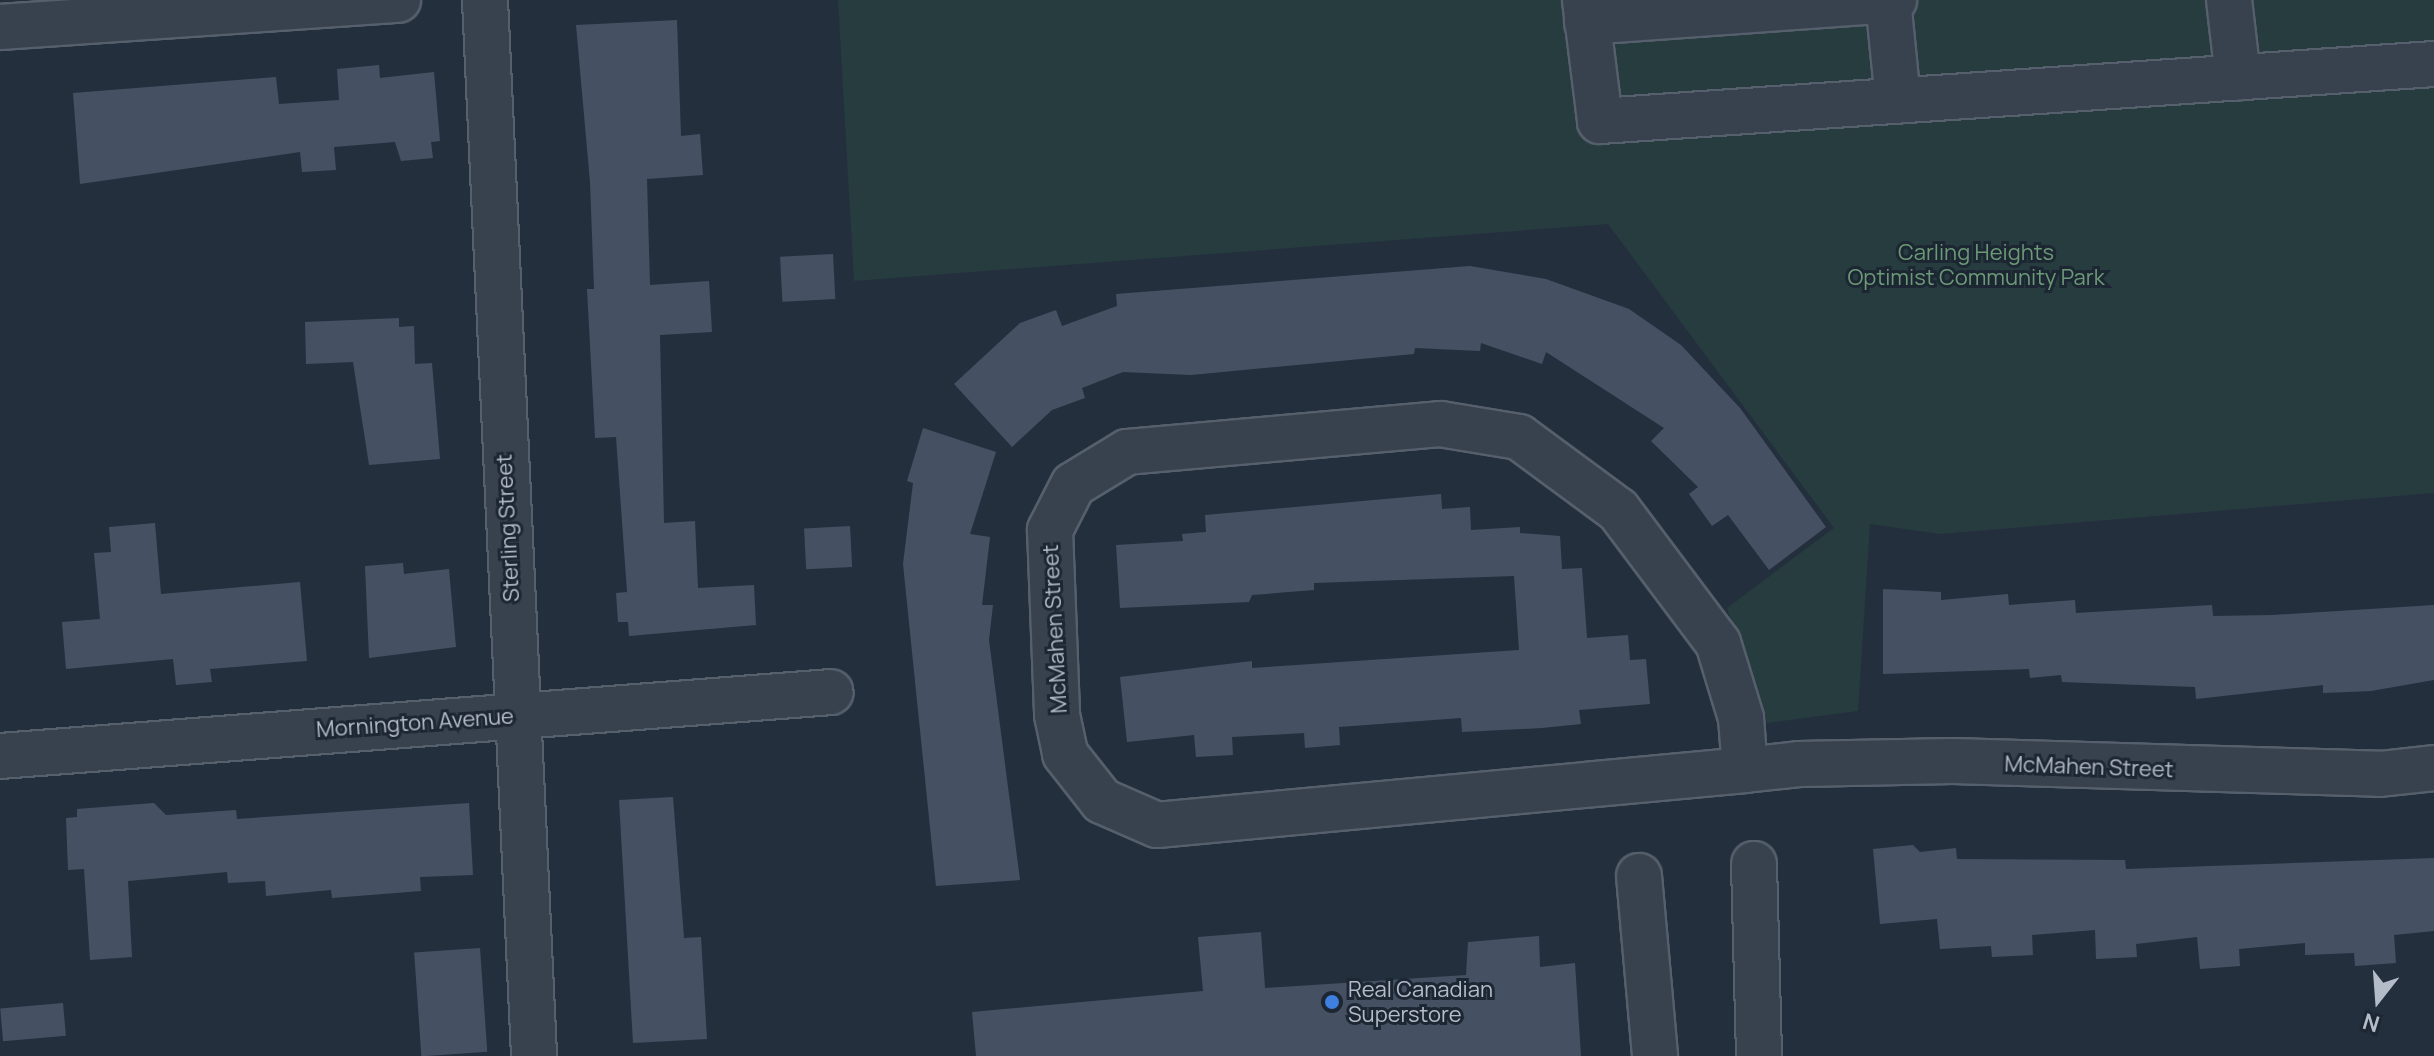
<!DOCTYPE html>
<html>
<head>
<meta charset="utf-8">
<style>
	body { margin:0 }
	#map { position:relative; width:2434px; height:1056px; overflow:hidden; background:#242f3e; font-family:Manrope,sans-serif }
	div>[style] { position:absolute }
	.green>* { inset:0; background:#263c3f }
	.building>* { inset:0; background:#455162; transform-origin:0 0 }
	.roads { filter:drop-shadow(2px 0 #565f6c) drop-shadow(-2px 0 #565f6c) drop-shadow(0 2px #565f6c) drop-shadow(0 -2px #565f6c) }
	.minor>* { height:44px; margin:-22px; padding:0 22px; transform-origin:22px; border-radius:22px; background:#38414e }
	.dots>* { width:22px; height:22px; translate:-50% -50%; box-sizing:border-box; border:4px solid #1d2633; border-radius:50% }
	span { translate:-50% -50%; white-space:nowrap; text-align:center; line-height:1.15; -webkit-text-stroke:6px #1d2633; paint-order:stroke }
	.park-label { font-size:22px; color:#6b9a76 }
	.street-label { font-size:22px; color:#b4bcc9 }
	.poi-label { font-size:22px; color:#b4bcc9 }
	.left { translate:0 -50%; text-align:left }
	.north { position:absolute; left:2338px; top:960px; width:80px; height:80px; -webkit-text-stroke:6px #1d2633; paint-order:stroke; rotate:197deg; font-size:22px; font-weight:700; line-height:32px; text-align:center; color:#b4bcc9 }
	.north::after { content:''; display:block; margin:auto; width:28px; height:36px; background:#b4bcc9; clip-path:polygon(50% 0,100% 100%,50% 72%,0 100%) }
</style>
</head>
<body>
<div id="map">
	<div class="green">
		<i style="clip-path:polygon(838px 0,2434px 0,2434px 493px,1940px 534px,1870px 524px,1858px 711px,1767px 723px,1727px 608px,1834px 528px,1608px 224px,854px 281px)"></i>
	</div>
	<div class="building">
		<i style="clip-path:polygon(677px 20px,681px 136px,700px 134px,703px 175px,647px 179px,650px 285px,709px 281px,712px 332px,660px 335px,664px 523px,695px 521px,698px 588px,754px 585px,756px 625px,629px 636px,628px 622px,618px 622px,616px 593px,627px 592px,616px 437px,595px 438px,587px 289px,594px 289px,590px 182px,576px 25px)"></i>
		<i style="clip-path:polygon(379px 65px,380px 78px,434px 72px,440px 141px,431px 142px,433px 158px,401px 161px,395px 142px,334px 147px,336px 170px,302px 172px,300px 152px,80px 184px,73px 93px,276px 77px,279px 104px,339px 100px,337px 69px)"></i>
		<i style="left:833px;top:254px;width:45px;height:53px;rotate:87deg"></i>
		<i style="clip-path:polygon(1470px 266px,1546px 279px,1629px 309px,1681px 345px,1740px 408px,1826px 527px,1769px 570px,1728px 515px,1712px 526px,1689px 494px,1698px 487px,1651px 441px,1664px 428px,1546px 352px,1542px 364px,1481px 343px,1480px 351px,1415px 348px,1414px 354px,1191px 375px,1123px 372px,1082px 388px,1085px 398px,1052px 410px,1012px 447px,954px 384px,1020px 323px,1056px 310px,1062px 326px,1117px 306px,1116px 294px)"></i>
		<i style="clip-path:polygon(399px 318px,399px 327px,414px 326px,415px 364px,432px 363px,440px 459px,369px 465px,353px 362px,306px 364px,305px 322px)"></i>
		<i style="clip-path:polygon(923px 428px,996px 452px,970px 534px,990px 537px,982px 605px,993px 605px,989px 640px,1020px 880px,936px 886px,903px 564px,913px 483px,907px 481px)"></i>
		<i style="clip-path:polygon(1441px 494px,1442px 509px,1470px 507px,1471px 530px,1520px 527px,1520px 533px,1560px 536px,1562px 569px,1582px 568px,1587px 638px,1628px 635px,1630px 660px,1646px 659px,1650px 704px,1579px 710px,1581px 724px,1542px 728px,1462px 732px,1461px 718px,1339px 727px,1340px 745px,1305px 748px,1304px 733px,1232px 737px,1233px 755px,1196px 757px,1194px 735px,1127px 742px,1120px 677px,1252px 661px,1252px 668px,1519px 650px,1514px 576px,1314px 583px,1314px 590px,1252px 595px,1249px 602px,1120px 608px,1116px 545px,1183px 541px,1182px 534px,1206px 532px,1205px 515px)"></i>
		<i style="clip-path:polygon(155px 523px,161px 594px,300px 582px,307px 661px,210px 669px,212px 682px,176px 685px,173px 659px,66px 669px,62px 622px,100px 619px,94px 553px,111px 552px,109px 527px)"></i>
		<i style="left:850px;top:526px;width:41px;height:46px;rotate:87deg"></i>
		<i style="clip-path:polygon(403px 563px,404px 574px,449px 569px,456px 647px,369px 658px,365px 566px)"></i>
		<i style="clip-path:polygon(1883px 589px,1941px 592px,1941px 600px,2008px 594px,2009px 605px,2075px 600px,2076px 613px,2212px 605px,2213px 616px,2272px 615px,2434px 605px,2434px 680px,2371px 691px,2323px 693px,2323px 685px,2196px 699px,2195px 687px,2062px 682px,2061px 675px,2030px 678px,2029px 669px,1883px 674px)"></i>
		<i style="clip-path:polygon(673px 797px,684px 938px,701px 937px,707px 1039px,633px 1043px,619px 800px)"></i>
		<i style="clip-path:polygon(154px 803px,166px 815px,236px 810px,237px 819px,469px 803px,473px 875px,420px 877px,421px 891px,332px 898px,331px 890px,266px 896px,265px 881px,228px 883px,227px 872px,128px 881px,132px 957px,90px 960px,84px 869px,68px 870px,66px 818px,77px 817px,77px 809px)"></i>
		<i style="clip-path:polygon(1913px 845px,1920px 852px,1956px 848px,1957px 859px,2125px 860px,2126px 869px,2434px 858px,2434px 931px,2394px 935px,2396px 963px,2355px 966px,2354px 953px,2305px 955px,2305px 943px,2239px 949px,2240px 966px,2200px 969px,2197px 937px,2136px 944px,2137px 957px,2096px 959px,2095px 930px,2032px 935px,2033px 955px,1992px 957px,1991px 946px,1940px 949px,1937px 919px,1880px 924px,1873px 849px)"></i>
		<i style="clip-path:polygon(1261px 932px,1265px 988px,1466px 975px,1468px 942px,1539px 936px,1540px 967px,1575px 963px,1581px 1056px,976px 1056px,972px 1012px,1203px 991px,1198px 937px)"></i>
		<i style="left:480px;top:948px;width:104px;height:66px;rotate:86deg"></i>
		<i style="left:63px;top:1003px;width:33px;height:63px;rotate:85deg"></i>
	</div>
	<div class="roads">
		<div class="minor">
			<i style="left:485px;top:0;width:1057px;rotate:87.34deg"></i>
			<i style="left:1585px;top:0;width:122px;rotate:82.9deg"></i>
			<i style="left:1600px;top:121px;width:836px;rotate:-3.91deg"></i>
			<i style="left:1888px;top:0;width:101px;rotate:84.3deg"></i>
			<i style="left:2229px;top:0;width:78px;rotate:83.3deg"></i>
			<i style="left:1587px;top:22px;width:308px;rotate:-4.1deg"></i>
			<i style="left:0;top:27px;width:399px;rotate:-3.9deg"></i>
			<i style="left:0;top:756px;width:833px;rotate:-4.4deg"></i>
			<i style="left:1745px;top:770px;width:52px;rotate:-94.4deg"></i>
			<i style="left:1741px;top:718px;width:78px;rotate:-107deg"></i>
			<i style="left:1718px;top:643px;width:166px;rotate:-126.9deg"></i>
			<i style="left:1618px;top:510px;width:123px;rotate:-143.6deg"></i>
			<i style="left:1519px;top:437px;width:80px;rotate:-170.7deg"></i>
			<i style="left:1440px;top:424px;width:314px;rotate:174.9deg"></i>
			<i style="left:1127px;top:452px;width:63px;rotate:148.6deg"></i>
			<i style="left:1073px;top:485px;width:51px;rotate:117.1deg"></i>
			<i style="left:1050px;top:530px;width:185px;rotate:87.8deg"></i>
			<i style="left:1057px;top:715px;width:40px;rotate:78deg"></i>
			<i style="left:1065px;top:754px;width:60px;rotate:51.8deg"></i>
			<i style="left:1102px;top:801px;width:60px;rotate:23.6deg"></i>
			<i style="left:1157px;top:825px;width:591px;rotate:-5.34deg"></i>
			<i style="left:1745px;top:770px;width:54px;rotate:-6.3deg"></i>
			<i style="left:1799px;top:764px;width:154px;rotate:-1.1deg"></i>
			<i style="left:1953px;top:761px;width:427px;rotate:1.7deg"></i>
			<i style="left:2380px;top:774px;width:54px;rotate:-6.3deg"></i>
			<i style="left:1754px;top:864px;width:192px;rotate:88.5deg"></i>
			<i style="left:1639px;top:876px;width:181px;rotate:84.9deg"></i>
		</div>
	</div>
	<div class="dots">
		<i style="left:1332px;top:1002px;background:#3f7fe0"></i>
	</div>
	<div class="park-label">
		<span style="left:1976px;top:265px">Carling Heights<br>Optimist Community Park</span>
	</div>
	<div class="street-label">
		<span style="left:508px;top:528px;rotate:-93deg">Sterling Street</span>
		<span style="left:1055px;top:629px;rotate:-93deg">McMahen Street</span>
		<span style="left:415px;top:723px;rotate:-4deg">Mornington Avenue</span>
		<span style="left:2089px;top:767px;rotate:2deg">McMahen Street</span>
	</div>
	<div class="poi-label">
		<span class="left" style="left:1348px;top:1002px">Real Canadian<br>Superstore</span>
	</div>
	<div class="north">N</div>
</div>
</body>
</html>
